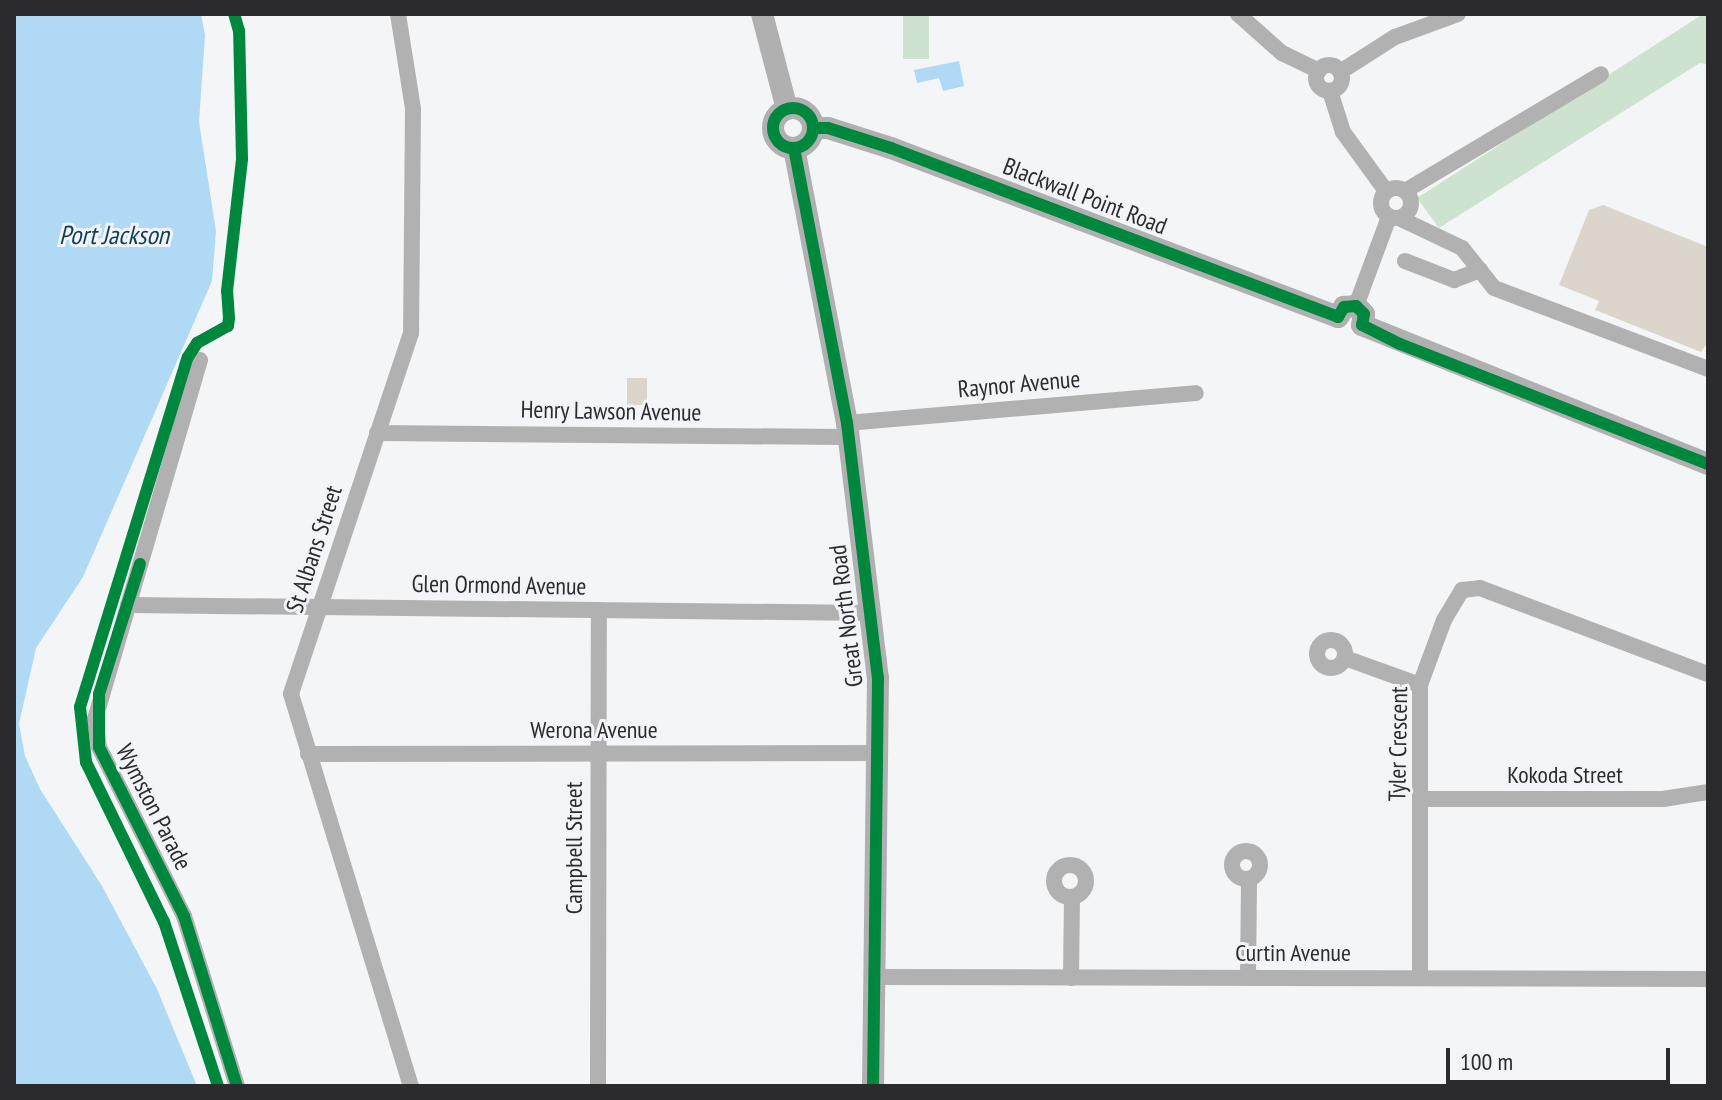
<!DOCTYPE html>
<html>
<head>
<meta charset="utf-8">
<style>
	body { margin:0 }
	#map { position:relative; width:1722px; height:1100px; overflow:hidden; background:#f4f5f7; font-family:"PT Sans Narrow",sans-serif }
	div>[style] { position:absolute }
	.green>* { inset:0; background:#cee3cf; transform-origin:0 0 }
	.water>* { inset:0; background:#afd9f4 }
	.building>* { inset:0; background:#dcd5cc; transform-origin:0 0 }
	.street>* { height:16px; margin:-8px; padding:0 8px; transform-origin:8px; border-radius:8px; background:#b1b1b1 }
	.street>.ring { margin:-8px; padding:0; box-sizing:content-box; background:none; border:16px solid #b1b1b1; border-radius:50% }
	.secondary>* { height:22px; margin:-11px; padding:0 11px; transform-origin:11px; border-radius:11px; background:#b0b0b0 }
	.secondary>.ring { margin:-11px; padding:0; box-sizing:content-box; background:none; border:22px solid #b0b0b0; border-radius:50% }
	.cycleway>* { height:12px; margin:-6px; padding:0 6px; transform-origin:6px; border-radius:6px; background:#00873e }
	.cycleway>.ring { margin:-6px; padding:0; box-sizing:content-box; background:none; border:12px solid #00873e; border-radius:50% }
	span { translate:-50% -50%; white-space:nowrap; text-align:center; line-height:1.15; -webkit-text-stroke:6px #f3f4f8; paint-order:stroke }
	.street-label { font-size:24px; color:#2b2b2d }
	.water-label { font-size:26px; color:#0e3f58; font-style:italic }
	.frame { position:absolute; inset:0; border:16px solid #2b2b2d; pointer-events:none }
	.scale { position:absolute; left:1446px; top:1048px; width:224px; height:36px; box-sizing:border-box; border:4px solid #2b2b2d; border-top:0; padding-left:10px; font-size:24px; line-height:28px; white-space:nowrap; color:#2b2b2d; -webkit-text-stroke:6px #f3f4f8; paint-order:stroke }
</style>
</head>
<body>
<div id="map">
	<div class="green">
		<i style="left:903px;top:14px;width:26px;height:45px"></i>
		<i style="clip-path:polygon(1703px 14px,1708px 14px,1708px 65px,1700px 63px,1439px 228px,1417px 198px)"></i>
	</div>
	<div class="water">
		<i style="clip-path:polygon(14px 14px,201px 14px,205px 35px,199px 122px,216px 231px,212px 281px,83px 577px,36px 648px,19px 724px,25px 756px,40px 789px,102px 886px,157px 989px,197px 1086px,14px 1086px)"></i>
		<i style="clip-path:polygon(959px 61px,964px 86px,943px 91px,939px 78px,917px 83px,914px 70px)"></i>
	</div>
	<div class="building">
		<i style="clip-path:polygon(1603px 205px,1708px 247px,1708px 342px,1701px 352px,1595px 310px,1599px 301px,1559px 285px,1589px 210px)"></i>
		<i style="left:627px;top:378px;width:20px;height:27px"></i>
	</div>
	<div class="street">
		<i style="left:398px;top:14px;width:96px;rotate:81deg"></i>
		<i style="left:413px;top:109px;width:224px;rotate:90.5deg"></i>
		<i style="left:411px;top:333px;width:380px;rotate:108.4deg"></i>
		<i style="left:291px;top:694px;width:410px;rotate:73deg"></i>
		<i style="left:1238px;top:14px;width:59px;rotate:41.6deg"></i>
		<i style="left:1282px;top:53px;width:41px;rotate:25.9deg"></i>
		<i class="ring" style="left:1316px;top:65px;width:10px;height:10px"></i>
		<i style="left:1340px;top:72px;width:65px;rotate:-32.5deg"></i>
		<i style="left:1395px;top:37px;width:67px;rotate:-20.1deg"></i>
		<i style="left:1330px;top:91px;width:43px;rotate:72.4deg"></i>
		<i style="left:1343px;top:132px;width:73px;rotate:53.9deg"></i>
		<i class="ring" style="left:1381px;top:188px;width:14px;height:14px"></i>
		<i style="left:1405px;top:191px;width:228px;rotate:-30.8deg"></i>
		<i style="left:1399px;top:218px;width:70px;rotate:25.5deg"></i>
		<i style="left:1462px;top:248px;width:51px;rotate:51.3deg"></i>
		<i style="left:1494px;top:288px;width:229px;rotate:20.7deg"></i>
		<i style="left:1405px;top:261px;width:53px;rotate:21.2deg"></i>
		<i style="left:1454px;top:280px;width:28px;rotate:-21deg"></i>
		<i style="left:1356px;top:306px;width:95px;rotate:-69.7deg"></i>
		<i style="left:200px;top:360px;width:374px;rotate:106.3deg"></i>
		<i style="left:95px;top:719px;width:28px;rotate:82deg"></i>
		<i style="left:99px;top:747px;width:189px;rotate:63.3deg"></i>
		<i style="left:184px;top:916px;width:178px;rotate:72.7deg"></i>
		<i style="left:847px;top:423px;width:350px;rotate:-4.9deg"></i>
		<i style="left:377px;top:433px;width:468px;rotate:0.5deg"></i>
		<i style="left:128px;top:605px;width:742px;rotate:0.62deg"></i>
		<i class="ring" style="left:1317px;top:640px;width:12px;height:12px"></i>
		<i style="left:1345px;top:658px;width:80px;rotate:19.8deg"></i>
		<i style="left:308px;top:754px;width:572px;rotate:-0.1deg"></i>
		<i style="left:1421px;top:799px;width:242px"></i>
		<i style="left:1663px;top:799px;width:46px;rotate:-8.8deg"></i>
		<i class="ring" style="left:1232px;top:851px;width:12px;height:12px"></i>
		<i class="ring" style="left:1054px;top:865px;width:16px;height:16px"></i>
		<i style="left:878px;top:977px;width:830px;rotate:0.14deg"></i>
		<i style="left:1420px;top:977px;width:292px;rotate:-90deg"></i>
		<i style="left:1420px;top:685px;width:69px;rotate:-69.7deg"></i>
		<i style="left:1444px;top:620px;width:35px;rotate:-59deg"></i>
		<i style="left:1462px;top:590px;width:18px;rotate:-6deg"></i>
		<i style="left:1480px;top:588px;width:244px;rotate:20.7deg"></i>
		<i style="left:1071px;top:978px;width:81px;rotate:-89.3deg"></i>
		<i style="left:1248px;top:978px;width:99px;rotate:-89.4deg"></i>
		<i style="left:598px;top:1086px;width:476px;rotate:-89.9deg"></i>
	</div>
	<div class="secondary">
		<i style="left:762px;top:14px;width:98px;rotate:75.3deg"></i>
		<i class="ring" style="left:773px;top:108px;width:18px;height:18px"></i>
		<i style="left:813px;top:128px;width:15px"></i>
		<i style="left:828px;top:128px;width:66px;rotate:17.6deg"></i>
		<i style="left:891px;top:148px;width:478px;rotate:20.7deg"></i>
		<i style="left:794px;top:148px;width:280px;rotate:79.1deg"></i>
		<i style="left:847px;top:423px;width:257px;rotate:83.1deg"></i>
		<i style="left:878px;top:678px;width:408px;rotate:90.7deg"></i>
		<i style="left:1338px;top:317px;width:12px;rotate:-59deg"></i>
		<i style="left:1344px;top:307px;width:12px;rotate:-5deg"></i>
		<i style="left:1356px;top:306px;width:11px;rotate:45deg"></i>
		<i style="left:1364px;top:314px;width:11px;rotate:100deg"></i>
		<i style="left:1362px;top:325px;width:373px;rotate:21.9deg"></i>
	</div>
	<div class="cycleway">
		<i class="ring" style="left:773px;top:108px;width:28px;height:28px"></i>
		<i style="left:813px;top:128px;width:15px"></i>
		<i style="left:828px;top:128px;width:66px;rotate:17.6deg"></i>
		<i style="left:891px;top:148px;width:478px;rotate:20.7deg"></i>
		<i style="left:1338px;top:317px;width:12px;rotate:-59deg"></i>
		<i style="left:1344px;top:307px;width:12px;rotate:-5deg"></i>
		<i style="left:1356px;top:306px;width:11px;rotate:45deg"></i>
		<i style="left:1364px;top:314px;width:11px;rotate:100deg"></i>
		<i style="left:1362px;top:325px;width:42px;rotate:26.6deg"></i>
		<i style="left:1400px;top:344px;width:331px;rotate:21.3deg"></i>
		<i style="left:794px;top:148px;width:280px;rotate:79.1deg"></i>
		<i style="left:847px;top:423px;width:257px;rotate:83.1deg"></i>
		<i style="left:878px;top:678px;width:408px;rotate:90.7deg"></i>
		<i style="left:140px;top:564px;width:136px;rotate:107.5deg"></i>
		<i style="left:99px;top:694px;width:53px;rotate:90deg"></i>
		<i style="left:99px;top:747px;width:189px;rotate:63.3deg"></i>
		<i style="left:184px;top:916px;width:178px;rotate:72.7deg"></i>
		<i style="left:218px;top:1086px;width:173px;rotate:-108.2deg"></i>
		<i style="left:164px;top:922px;width:178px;rotate:-116deg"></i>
		<i style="left:86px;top:762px;width:55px;rotate:-96.2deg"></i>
		<i style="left:80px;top:707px;width:366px;rotate:-72.9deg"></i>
		<i style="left:188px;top:357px;width:17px;rotate:-57deg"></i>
		<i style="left:197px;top:343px;width:35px;rotate:-29deg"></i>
		<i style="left:228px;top:326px;width:8px;rotate:-83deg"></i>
		<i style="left:229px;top:318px;width:27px;rotate:-94deg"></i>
		<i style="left:227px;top:291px;width:133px;rotate:-83.5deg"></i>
		<i style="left:242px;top:159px;width:128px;rotate:-91.3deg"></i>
		<i style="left:239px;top:31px;width:18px;rotate:-106deg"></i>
	</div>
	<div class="street-label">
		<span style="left:1085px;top:196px;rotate:21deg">Blackwall Point Road</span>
		<span style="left:1019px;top:384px;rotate:-5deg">Raynor Avenue</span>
		<span style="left:611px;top:411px;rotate:1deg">Henry Lawson Avenue</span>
		<span style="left:314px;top:549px;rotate:-72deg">St Albans Street</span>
		<span style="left:499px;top:585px;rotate:1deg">Glen Ormond Avenue</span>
		<span style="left:846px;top:616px;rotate:-97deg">Great North Road</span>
		<span style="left:594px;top:730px">Werona Avenue</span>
		<span style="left:1398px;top:744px;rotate:-89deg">Tyler Crescent</span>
		<span style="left:1565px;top:775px">Kokoda Street</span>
		<span style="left:154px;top:807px;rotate:63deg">Wymston Parade</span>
		<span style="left:574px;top:848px;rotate:-90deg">Campbell Street</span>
		<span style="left:1293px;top:953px">Curtin Avenue</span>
	</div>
	<div class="water-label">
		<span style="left:114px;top:235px">Port Jackson</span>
	</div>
	<div class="frame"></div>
	<div class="scale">100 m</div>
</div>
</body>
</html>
